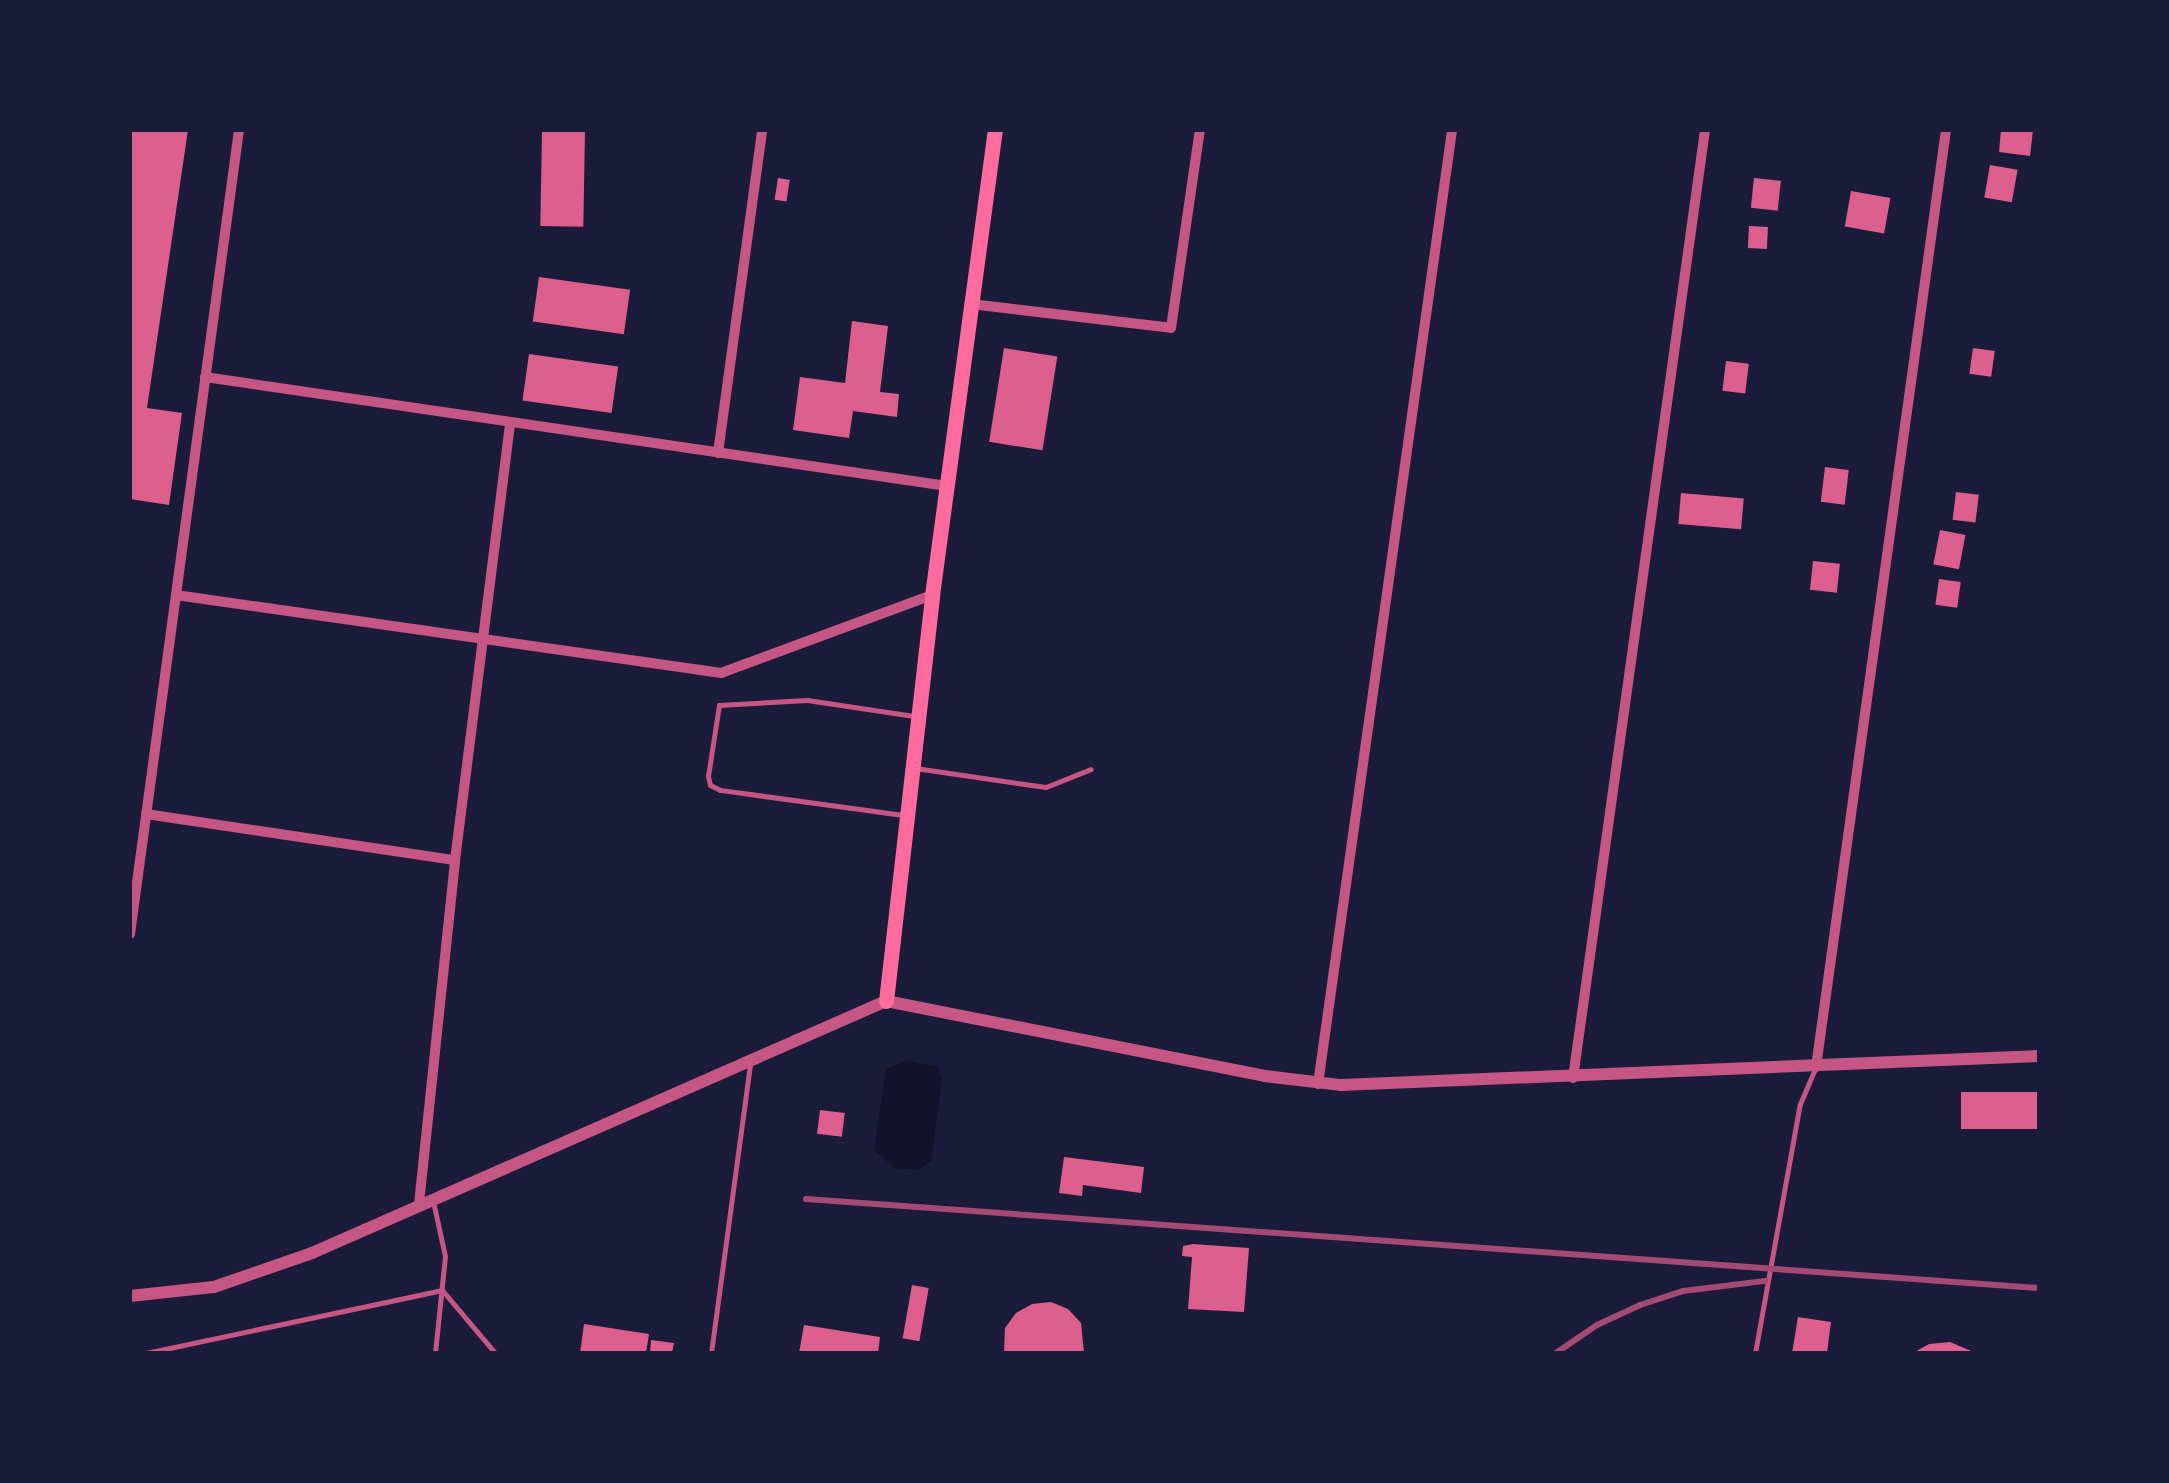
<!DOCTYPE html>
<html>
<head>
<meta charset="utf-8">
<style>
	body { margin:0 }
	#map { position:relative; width:2169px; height:1483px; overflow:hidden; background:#1b1b3a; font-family:Merriweather,serif }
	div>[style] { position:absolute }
	.water>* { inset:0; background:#12122b }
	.building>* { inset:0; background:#dd5f8e; transform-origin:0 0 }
	.service>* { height:5px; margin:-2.5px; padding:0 2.5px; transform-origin:2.5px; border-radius:2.5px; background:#c65784 }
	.minor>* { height:10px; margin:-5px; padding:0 5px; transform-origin:5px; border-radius:5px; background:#c65784 }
	.tertiary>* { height:12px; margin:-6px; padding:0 6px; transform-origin:6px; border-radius:6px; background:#c65784 }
	.secondary>* { height:15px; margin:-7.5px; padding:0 7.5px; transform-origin:7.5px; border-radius:7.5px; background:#ff6b9d }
	.rail>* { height:6px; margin:-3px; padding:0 3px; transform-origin:3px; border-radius:3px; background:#a44b75 }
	span { translate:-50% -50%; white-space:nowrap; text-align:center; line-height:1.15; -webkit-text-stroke:10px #1b1b3a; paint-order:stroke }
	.frame { position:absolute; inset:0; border:132px solid #1b1b3a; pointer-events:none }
</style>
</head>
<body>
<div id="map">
	<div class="water">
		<i style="clip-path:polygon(907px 1061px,938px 1067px,942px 1079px,931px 1161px,918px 1170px,895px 1168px,874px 1150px,886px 1069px)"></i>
	</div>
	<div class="building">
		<i style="clip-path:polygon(130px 130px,188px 130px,147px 408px,182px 413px,169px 505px,130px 499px)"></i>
		<i style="left:542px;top:130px;width:43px;height:96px;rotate:1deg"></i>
		<i style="clip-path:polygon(2001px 130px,2033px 130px,2030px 156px,1999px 152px)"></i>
		<i style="left:1990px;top:165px;width:28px;height:33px;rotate:10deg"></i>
		<i style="left:778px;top:178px;width:12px;height:22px;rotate:9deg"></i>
		<i style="left:1754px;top:178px;width:27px;height:30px;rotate:6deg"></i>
		<i style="left:1851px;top:191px;width:40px;height:36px;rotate:10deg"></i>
		<i style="left:1749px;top:226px;width:19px;height:22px;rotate:3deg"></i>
		<i style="left:539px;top:277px;width:92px;height:45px;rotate:8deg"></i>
		<i style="clip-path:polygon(852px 321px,888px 326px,880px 392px,899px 394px,897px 417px,853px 411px,849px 438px,793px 430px,800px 377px,845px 383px)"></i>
		<i style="left:1004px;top:348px;width:54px;height:95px;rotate:9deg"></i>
		<i style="left:1973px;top:348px;width:22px;height:26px;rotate:8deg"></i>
		<i style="left:529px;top:354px;width:90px;height:47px;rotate:8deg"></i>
		<i style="left:1726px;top:361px;width:23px;height:30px;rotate:7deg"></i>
		<i style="left:1825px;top:467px;width:24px;height:35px;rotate:7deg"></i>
		<i style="left:1956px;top:492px;width:23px;height:28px;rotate:7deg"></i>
		<i style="left:1681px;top:493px;width:63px;height:31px;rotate:5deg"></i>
		<i style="left:1940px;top:530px;width:26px;height:35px;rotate:11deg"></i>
		<i style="left:1813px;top:561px;width:27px;height:29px;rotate:6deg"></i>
		<i style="left:1939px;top:579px;width:22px;height:26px;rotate:8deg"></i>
		<i style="left:2039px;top:1092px;width:37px;height:78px;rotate:90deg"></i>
		<i style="left:820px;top:1110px;width:25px;height:24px;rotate:7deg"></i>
		<i style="clip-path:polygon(1064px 1157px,1144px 1167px,1141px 1193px,1083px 1185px,1082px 1196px,1059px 1193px)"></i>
		<i style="clip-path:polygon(1193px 1244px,1249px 1248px,1244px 1312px,1188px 1309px,1192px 1257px,1182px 1256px,1183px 1246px)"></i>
		<i style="left:912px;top:1285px;width:17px;height:54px;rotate:10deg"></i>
		<i style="clip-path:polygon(1051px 1302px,1068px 1309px,1081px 1323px,1084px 1353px,1004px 1353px,1005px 1328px,1016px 1313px,1032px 1304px)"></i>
		<i style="clip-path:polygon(1798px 1317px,1831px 1322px,1827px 1353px,1792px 1353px)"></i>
		<i style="clip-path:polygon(584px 1324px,649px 1334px,646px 1353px,580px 1353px)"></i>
		<i style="clip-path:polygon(804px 1325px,880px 1337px,878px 1353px,799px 1353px)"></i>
		<i style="clip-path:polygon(651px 1340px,674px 1343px,672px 1353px,650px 1353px)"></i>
		<i style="clip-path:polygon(1950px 1342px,1976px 1353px,1913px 1353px,1929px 1344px)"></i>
	</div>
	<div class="service">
		<i style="left:915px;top:768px;width:132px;rotate:8.3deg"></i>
		<i style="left:1046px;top:787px;width:48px;rotate:-21.8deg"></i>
		<i style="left:903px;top:815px;width:185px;rotate:-172.2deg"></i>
		<i style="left:720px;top:790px;width:11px;rotate:-153deg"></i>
		<i style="left:710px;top:785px;width:9px;rotate:-103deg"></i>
		<i style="left:708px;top:776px;width:72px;rotate:-81.2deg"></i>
		<i style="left:719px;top:705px;width:88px;rotate:-3.3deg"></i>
		<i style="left:807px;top:700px;width:108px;rotate:8.5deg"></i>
		<i style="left:433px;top:1201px;width:56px;rotate:77.7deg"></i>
		<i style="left:445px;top:1256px;width:98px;rotate:95.9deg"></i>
		<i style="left:442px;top:1290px;width:82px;rotate:49.9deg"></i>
		<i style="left:146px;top:1353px;width:303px;rotate:-12deg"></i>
		<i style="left:711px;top:1353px;width:293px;rotate:-82.3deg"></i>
		<i style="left:1755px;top:1353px;width:253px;rotate:-79.8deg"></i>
		<i style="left:1800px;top:1104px;width:38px;rotate:-67deg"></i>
	</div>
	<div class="minor">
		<i style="left:971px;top:304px;width:201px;rotate:6.8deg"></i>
		<i style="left:1171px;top:328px;width:200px;rotate:-81.7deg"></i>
		<i style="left:205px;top:377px;width:750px;rotate:8.36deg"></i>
		<i style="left:718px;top:453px;width:326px;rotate:-82.2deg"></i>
		<i style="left:176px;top:595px;width:551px;rotate:8.14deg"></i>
		<i style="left:721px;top:673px;width:225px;rotate:-20.3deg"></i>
		<i style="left:146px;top:814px;width:312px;rotate:8.5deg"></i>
		<i style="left:130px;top:934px;width:811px;rotate:-82.28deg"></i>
		<i style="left:1816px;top:1067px;width:946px;rotate:-82.1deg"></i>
		<i style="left:1573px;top:1078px;width:957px;rotate:-82.07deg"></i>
		<i style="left:1318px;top:1084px;width:963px;rotate:-82deg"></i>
		<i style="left:419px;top:1204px;width:346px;rotate:-84deg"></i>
		<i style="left:455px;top:860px;width:440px;rotate:-82.8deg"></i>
	</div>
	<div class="tertiary">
		<i style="left:130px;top:1296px;width:84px;rotate:-6.1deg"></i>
		<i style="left:214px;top:1287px;width:104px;rotate:-19.1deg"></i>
		<i style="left:312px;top:1253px;width:627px;rotate:-23.7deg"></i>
		<i style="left:886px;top:1001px;width:386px;rotate:11.2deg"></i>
		<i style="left:1265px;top:1076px;width:77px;rotate:6.8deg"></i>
		<i style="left:1341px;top:1085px;width:699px;rotate:-2.38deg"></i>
	</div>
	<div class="secondary">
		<i style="left:886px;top:1001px;width:409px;rotate:-83.5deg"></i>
		<i style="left:932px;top:595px;width:469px;rotate:-82.3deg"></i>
	</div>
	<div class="rail">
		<i style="left:806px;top:1199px;width:1236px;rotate:4.13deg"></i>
		<i style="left:1556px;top:1353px;width:50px;rotate:-34.3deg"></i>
		<i style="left:1597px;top:1325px;width:47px;rotate:-24.9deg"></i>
		<i style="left:1640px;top:1305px;width:45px;rotate:-18deg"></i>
		<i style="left:1683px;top:1291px;width:83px;rotate:-7deg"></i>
	</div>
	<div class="frame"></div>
</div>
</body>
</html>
